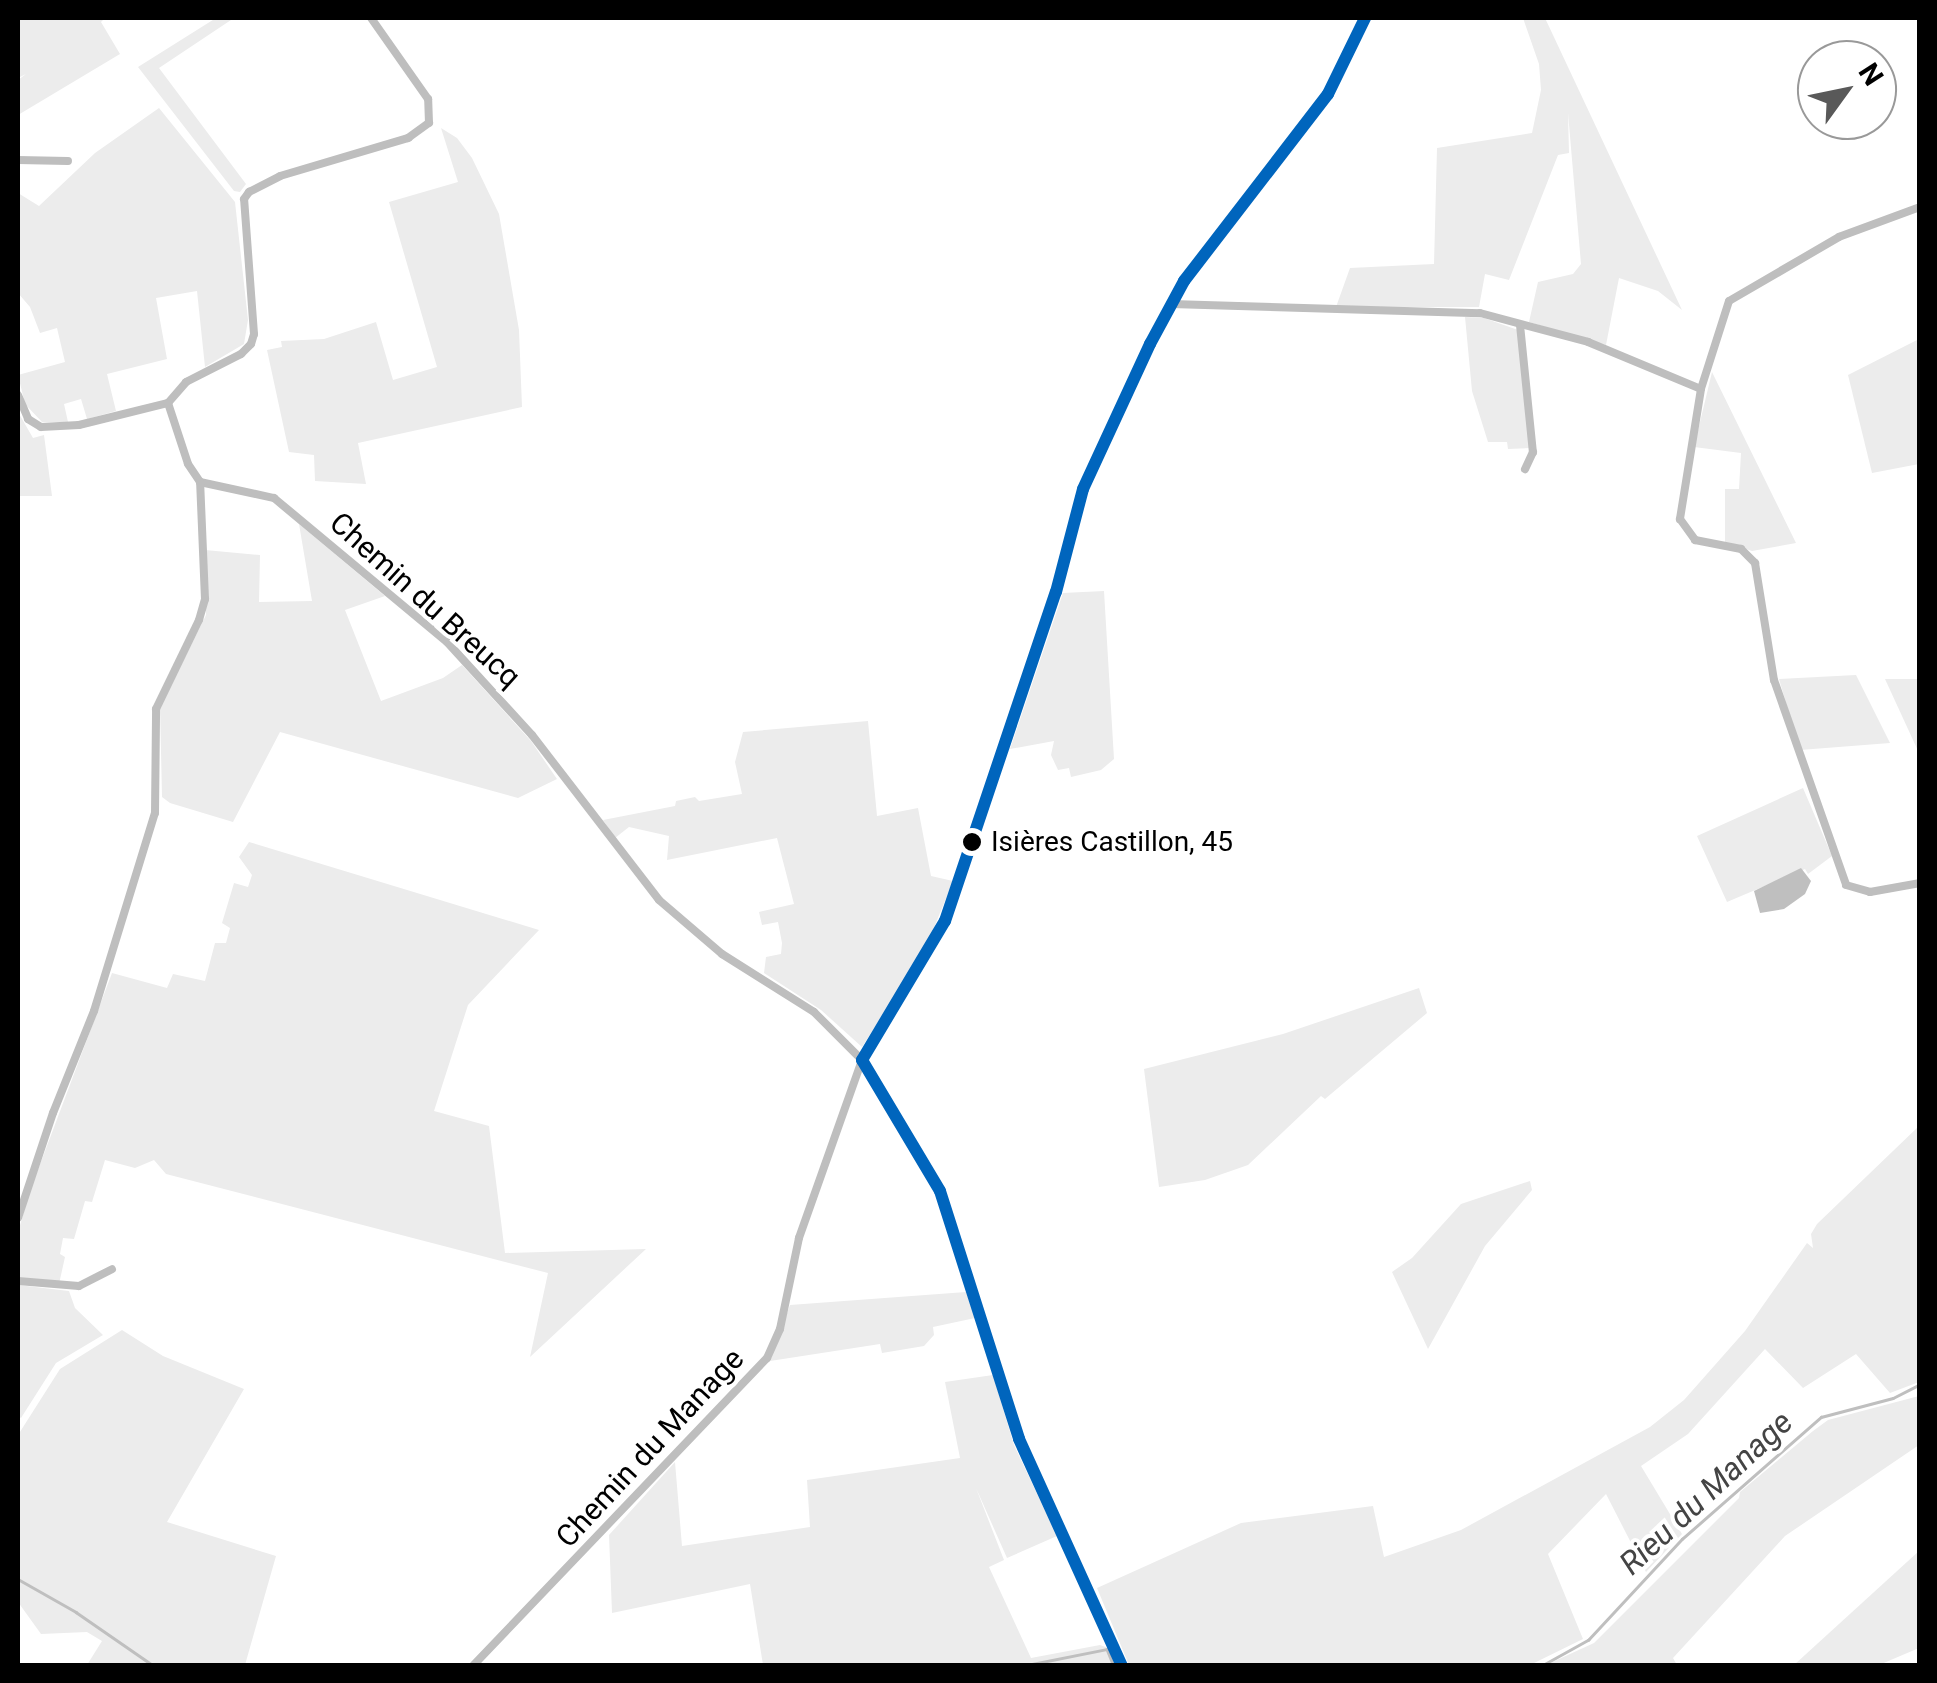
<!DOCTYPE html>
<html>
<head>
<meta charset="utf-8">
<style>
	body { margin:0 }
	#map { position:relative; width:1937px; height:1683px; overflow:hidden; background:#fff; font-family:Roboto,sans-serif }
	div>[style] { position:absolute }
	.green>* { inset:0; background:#ececec }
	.water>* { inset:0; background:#bfbfbf }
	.stream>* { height:2.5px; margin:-1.25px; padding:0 1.25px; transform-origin:1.25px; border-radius:1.25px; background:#bfbfbf }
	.minor>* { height:8px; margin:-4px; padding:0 4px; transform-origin:4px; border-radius:4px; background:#bebebe }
	.tertiary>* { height:9px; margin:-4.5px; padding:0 4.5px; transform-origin:4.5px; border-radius:4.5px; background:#bebebe }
	.bus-1>* { height:12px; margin:-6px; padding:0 6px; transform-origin:6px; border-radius:6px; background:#0065bd }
	.dots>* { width:28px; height:28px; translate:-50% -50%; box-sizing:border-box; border:5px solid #fff; border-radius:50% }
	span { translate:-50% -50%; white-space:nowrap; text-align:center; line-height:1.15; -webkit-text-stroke:8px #fff; paint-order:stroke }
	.bus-label { font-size:28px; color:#000 }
	.left { translate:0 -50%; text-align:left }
	.street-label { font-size:30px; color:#000 }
	.water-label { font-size:32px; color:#444; font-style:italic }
	.frame { position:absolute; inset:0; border:20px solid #000; pointer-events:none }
	.north { position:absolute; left:1797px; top:40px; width:100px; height:100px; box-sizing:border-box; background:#fff; border:2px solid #999; border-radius:50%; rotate:57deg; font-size:28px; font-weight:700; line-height:40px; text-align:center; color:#000 }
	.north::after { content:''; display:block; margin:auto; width:35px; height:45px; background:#595959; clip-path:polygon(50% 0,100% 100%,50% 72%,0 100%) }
</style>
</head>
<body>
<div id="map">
	<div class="green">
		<i style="clip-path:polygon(18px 18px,105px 18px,101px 22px,120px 54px,18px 115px,18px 80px,26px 74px,18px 78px)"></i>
		<i style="clip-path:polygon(216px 18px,234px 18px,159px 68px,246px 184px,240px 192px,234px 191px,138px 67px)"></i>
		<i style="clip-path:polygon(1523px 18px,1545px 18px,1682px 310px,1658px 291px,1619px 278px,1606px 345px,1529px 322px,1538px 282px,1573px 274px,1581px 264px,1568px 113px,1569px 153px,1558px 155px,1509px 280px,1485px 274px,1479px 307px,1336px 307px,1350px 268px,1434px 264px,1437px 148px,1532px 133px,1541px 90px,1539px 64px)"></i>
		<i style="clip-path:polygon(159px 108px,235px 202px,248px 320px,244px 344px,205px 367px,197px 291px,156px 298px,167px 359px,107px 374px,116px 411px,87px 419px,81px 399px,64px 404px,68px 422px,42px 422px,25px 404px,18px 375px,65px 362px,57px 328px,40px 333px,30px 307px,18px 293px,18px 193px,39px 206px,95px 153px)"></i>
		<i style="clip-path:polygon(441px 128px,457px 138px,472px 158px,499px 214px,519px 330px,522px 407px,358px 443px,366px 484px,315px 481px,314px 455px,289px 452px,267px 350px,282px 347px,281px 341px,324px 339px,376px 322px,393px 380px,437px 367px,389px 202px,458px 182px)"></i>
		<i style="clip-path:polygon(1465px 317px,1484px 318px,1518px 330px,1530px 448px,1508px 449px,1507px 442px,1488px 442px,1472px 391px)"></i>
		<i style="clip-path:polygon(1919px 339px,1919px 464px,1872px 473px,1848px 375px)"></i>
		<i style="clip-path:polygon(1712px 372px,1796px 543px,1752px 551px,1725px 542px,1725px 489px,1739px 489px,1741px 453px,1694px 447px)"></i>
		<i style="clip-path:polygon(18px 412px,33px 438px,44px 435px,52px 496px,18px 496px)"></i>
		<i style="clip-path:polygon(299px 524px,385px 596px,345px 610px,381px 701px,443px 678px,462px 665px,531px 741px,557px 779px,518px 798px,280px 732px,233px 822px,170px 803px,162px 797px,160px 707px,206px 615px,205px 550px,260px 555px,259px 602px,312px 601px)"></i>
		<i style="clip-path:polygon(1104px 591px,1114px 759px,1101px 770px,1071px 777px,1069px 768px,1058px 770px,1051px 755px,1054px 741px,1010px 749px,1063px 593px)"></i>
		<i style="clip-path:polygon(1856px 675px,1890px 743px,1800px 750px,1779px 679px)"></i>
		<i style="clip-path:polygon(1885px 679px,1919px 679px,1919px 753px)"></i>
		<i style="clip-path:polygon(868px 721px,877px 816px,918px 808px,931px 876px,953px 881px,927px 945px,862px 1047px,821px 1010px,764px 973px,766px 957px,781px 954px,782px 943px,778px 922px,762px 925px,759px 912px,794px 904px,777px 838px,667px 860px,669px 836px,629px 827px,615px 838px,603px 820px,675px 806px,676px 801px,695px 797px,699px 801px,742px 794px,735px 762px,743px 732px)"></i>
		<i style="clip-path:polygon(1803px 788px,1832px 856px,1808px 874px,1805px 869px,1727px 902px,1697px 836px)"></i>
		<i style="clip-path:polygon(249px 842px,539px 930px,468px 1005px,434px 1111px,489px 1126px,505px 1253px,646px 1249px,530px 1357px,548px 1273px,166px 1174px,154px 1160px,135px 1168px,105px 1160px,92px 1202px,85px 1201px,74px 1239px,63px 1238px,60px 1254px,65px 1257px,59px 1284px,18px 1278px,18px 1232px,30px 1191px,112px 973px,167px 988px,173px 974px,205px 981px,215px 943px,226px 943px,230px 928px,222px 923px,234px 883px,248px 887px,252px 875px,239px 857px)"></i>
		<i style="clip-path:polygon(1419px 988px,1427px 1013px,1325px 1099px,1321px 1096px,1248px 1165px,1205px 1180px,1159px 1187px,1144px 1069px,1283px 1034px)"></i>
		<i style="clip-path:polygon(1919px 1126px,1919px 1382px,1890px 1393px,1856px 1354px,1803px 1388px,1765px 1349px,1688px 1434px,1641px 1466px,1682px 1534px,1646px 1572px,1606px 1494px,1548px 1554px,1583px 1639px,1530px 1665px,1129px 1665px,1097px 1588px,1241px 1523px,1373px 1506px,1384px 1557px,1461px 1530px,1650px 1427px,1684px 1400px,1745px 1331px,1807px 1243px,1813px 1248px,1811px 1234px,1817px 1224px)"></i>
		<i style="clip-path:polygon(1530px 1181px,1532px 1190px,1485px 1246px,1428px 1349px,1392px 1272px,1412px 1258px,1461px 1204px)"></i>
		<i style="clip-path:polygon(18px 1285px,69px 1291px,75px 1308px,103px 1335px,56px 1363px,21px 1418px,18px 1416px)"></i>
		<i style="clip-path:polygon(966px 1292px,975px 1318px,933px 1327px,934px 1335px,924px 1346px,882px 1353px,880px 1344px,770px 1361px,790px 1305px)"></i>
		<i style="clip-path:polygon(122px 1330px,163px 1356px,244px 1389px,167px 1522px,276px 1556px,245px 1665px,87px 1665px,102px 1641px,87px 1632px,41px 1634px,18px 1602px,18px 1435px,60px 1369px)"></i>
		<i style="clip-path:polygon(993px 1375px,1014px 1445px,1057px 1536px,1007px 1558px,976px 1488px,1004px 1560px,989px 1567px,1031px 1658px,1100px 1645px,1111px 1649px,1117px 1665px,763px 1665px,750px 1584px,612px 1613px,609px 1535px,675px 1462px,682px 1546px,810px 1527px,807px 1480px,960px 1458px,945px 1382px)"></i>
		<i style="clip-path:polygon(1919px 1396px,1919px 1445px,1785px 1536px,1673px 1658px,1677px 1665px,1546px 1665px,1594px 1643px,1739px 1498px,1740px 1492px,1813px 1431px,1828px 1420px)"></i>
		<i style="clip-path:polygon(1919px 1551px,1919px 1648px,1879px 1665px,1794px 1665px)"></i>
	</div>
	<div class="water">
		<i style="clip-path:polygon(1801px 868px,1811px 881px,1805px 894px,1784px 909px,1760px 913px,1754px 891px)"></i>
	</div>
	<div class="stream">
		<i style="left:18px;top:1579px;width:67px;rotate:29.6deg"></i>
		<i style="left:76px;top:1612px;width:95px;rotate:34.7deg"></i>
		<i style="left:1022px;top:1666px;width:87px;rotate:-11.3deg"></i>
		<i style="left:1107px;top:1649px;width:18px;rotate:68deg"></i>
		<i style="left:1541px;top:1666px;width:54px;rotate:-29deg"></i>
		<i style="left:1588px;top:1640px;width:138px;rotate:-47.1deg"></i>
		<i style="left:1682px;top:1539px;width:185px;rotate:-41.3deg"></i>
		<i style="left:1821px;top:1417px;width:74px;rotate:-14.8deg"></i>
		<i style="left:1893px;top:1398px;width:30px;rotate:-27deg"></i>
	</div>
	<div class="minor">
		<i style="left:18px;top:160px;width:50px;rotate:1.1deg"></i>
		<i style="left:1920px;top:207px;width:86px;rotate:159.7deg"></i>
		<i style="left:1839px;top:237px;width:127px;rotate:149.8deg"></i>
		<i style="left:1729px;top:301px;width:92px;rotate:107.7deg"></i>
		<i style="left:1701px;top:389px;width:132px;rotate:99.2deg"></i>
		<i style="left:1680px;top:519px;width:26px;rotate:54deg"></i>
		<i style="left:1695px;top:540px;width:47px;rotate:11.1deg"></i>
		<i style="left:1741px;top:549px;width:20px;rotate:45deg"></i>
		<i style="left:1755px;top:563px;width:119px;rotate:80.8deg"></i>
		<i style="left:1774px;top:680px;width:217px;rotate:70.6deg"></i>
		<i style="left:1846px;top:885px;width:25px;rotate:16deg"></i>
		<i style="left:1870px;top:892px;width:51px;rotate:-10.2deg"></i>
		<i style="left:1171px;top:304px;width:309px;rotate:1.7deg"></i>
		<i style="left:1480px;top:313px;width:112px;rotate:15deg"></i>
		<i style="left:1588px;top:342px;width:122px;rotate:22.6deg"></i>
		<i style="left:1520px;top:325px;width:128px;rotate:84.2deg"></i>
		<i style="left:1533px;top:452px;width:19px;rotate:115deg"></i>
		<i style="left:18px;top:395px;width:26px;rotate:67deg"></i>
		<i style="left:28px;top:419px;width:15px;rotate:32deg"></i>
		<i style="left:41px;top:427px;width:38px;rotate:-3deg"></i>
		<i style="left:79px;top:425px;width:92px;rotate:-13.9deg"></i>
		<i style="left:168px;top:403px;width:28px;rotate:-49deg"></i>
		<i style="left:186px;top:382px;width:62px;rotate:-27deg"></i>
		<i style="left:241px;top:354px;width:14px;rotate:-45deg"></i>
		<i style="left:251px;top:344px;width:10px;rotate:-73deg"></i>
		<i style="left:254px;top:334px;width:135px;rotate:-94.2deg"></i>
		<i style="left:244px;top:199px;width:9px;rotate:-54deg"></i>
		<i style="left:249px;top:192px;width:35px;rotate:-27deg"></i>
		<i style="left:280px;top:176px;width:134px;rotate:-16.5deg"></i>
		<i style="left:408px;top:138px;width:26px;rotate:-36deg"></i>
		<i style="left:429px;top:123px;width:24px;rotate:-92deg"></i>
		<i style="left:428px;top:99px;width:99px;rotate:-125.1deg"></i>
		<i style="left:168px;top:403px;width:64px;rotate:71.8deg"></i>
		<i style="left:188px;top:464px;width:22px;rotate:56deg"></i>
		<i style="left:200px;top:482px;width:76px;rotate:12.2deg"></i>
		<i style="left:274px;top:498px;width:225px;rotate:39.8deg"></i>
		<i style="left:447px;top:642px;width:126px;rotate:47.6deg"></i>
		<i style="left:532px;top:735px;width:208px;rotate:52.4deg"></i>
		<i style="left:659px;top:900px;width:83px;rotate:40.6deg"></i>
		<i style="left:722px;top:954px;width:109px;rotate:32.2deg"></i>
		<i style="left:814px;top:1012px;width:68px;rotate:45deg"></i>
		<i style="left:862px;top:1060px;width:189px;rotate:109.5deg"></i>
		<i style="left:799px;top:1238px;width:93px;rotate:101.8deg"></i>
		<i style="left:780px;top:1329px;width:32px;rotate:114deg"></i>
		<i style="left:767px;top:1358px;width:426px;rotate:133.7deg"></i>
		<i style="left:18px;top:1218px;width:111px;rotate:-71.6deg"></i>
		<i style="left:53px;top:1113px;width:110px;rotate:-68.1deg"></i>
		<i style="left:94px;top:1011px;width:207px;rotate:-72.9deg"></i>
		<i style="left:155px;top:813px;width:104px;rotate:-89.4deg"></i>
		<i style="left:156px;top:709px;width:99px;rotate:-64.2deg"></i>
		<i style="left:199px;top:620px;width:22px;rotate:-74deg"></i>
		<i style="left:205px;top:599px;width:117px;rotate:-92.4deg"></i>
		<i style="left:18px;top:1281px;width:61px;rotate:4.7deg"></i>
		<i style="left:79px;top:1286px;width:37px;rotate:-27deg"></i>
	</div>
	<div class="tertiary">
		<i style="left:1122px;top:1666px;width:249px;rotate:-114.4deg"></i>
		<i style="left:1019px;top:1439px;width:260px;rotate:-107.7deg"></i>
		<i style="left:940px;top:1191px;width:152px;rotate:-120.8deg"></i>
		<i style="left:862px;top:1060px;width:162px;rotate:-59.2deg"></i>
		<i style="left:945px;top:921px;width:347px;rotate:-71.4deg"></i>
		<i style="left:1056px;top:592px;width:106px;rotate:-75.3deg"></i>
		<i style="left:1083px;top:489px;width:160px;rotate:-65.2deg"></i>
		<i style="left:1150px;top:344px;width:72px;rotate:-61.6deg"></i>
		<i style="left:1184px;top:281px;width:236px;rotate:-52.4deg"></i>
		<i style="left:1328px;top:94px;width:85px;rotate:-64deg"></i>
	</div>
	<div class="bus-1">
		<i style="left:862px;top:1060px;width:162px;rotate:-59.2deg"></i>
		<i style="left:945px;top:921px;width:347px;rotate:-71.4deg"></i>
		<i style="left:1056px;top:592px;width:106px;rotate:-75.3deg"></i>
		<i style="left:1083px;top:489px;width:160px;rotate:-65.2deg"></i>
		<i style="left:1150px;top:344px;width:72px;rotate:-61.6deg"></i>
		<i style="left:1184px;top:281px;width:236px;rotate:-52.4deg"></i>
		<i style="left:1328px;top:94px;width:85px;rotate:-64deg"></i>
		<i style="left:862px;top:1060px;width:152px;rotate:59.2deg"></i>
		<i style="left:940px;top:1191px;width:260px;rotate:72.3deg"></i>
		<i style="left:1019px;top:1439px;width:249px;rotate:65.6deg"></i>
	</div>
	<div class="dots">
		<i style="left:972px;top:842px;background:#000"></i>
	</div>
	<div class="bus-label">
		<span class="left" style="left:991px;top:842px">Isières Castillon, 45</span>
	</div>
	<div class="street-label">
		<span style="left:425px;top:600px;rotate:42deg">Chemin du Breucq</span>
		<span style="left:650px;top:1448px;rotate:-47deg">Chemin du Manage</span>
	</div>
	<div class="water-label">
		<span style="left:1706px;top:1493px;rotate:-43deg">Rieu du Manage</span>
	</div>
	<div class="frame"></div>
	<div class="north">N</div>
</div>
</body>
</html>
